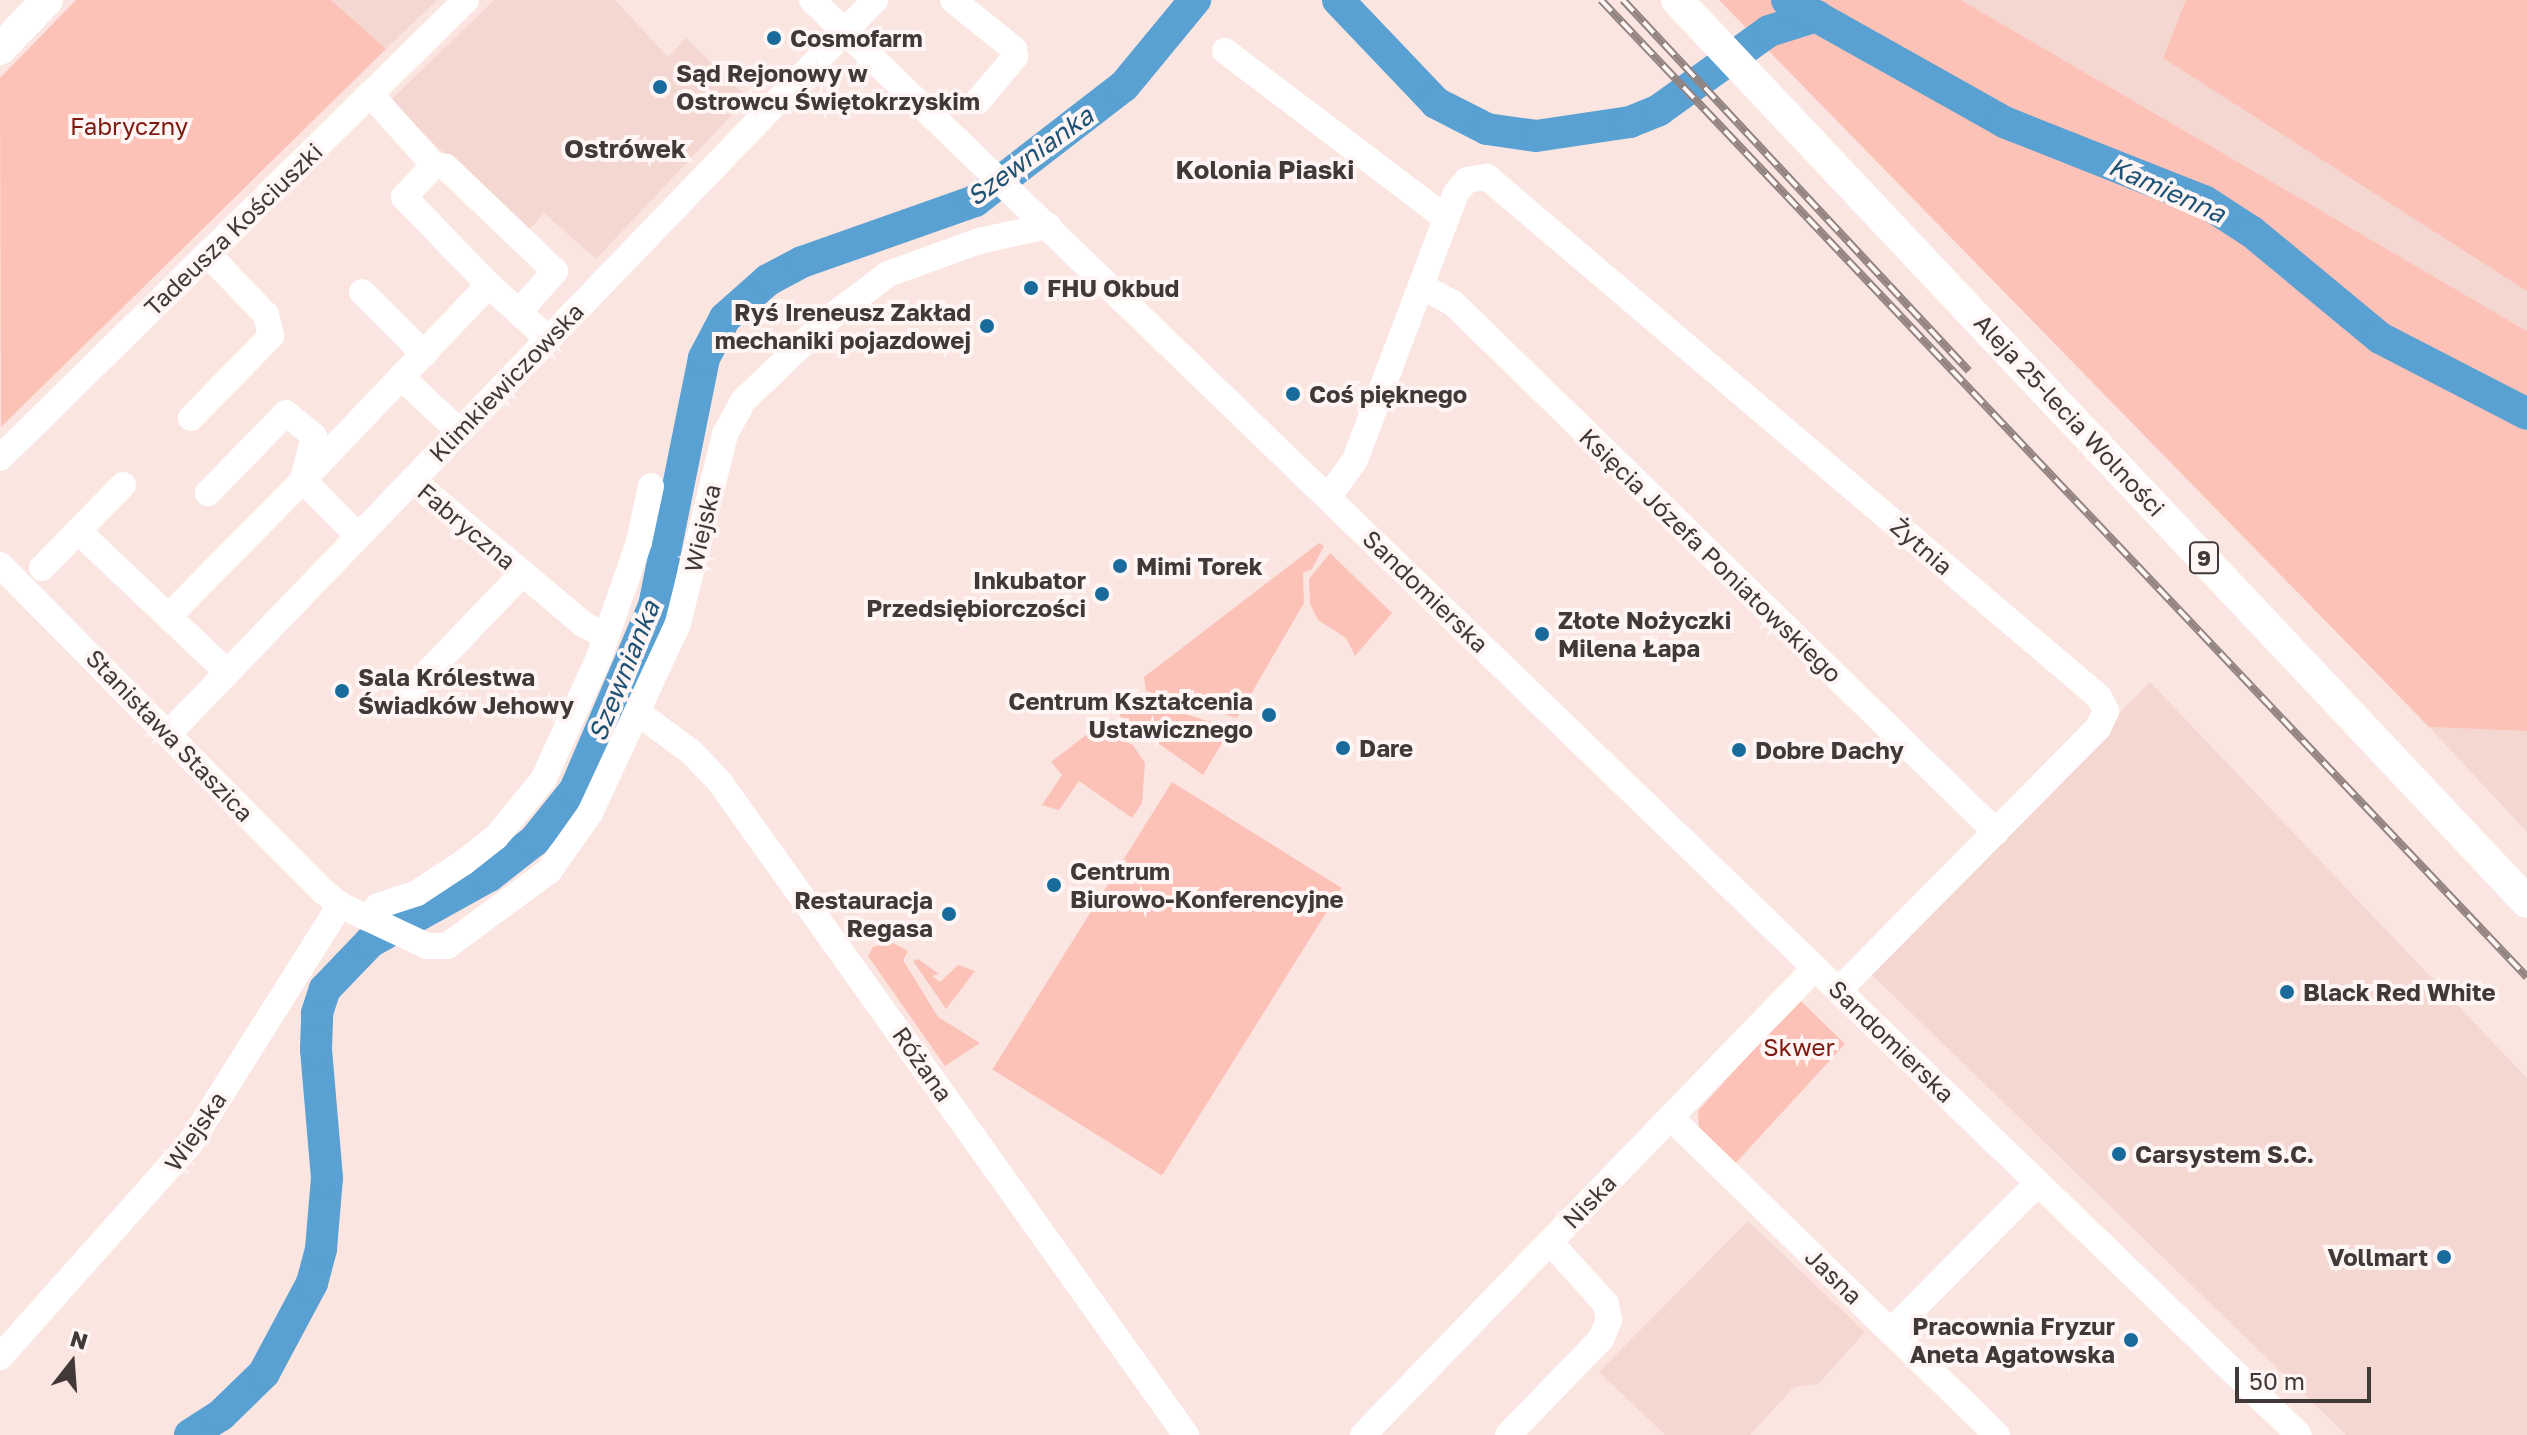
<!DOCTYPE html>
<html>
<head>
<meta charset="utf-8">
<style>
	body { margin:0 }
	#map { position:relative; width:2527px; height:1435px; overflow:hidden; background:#fbe5e1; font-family:"Golos Text",sans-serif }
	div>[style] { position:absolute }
	.built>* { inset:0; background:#f5d7d2 }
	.green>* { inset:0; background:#fcc2b8; transform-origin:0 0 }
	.river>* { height:32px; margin:-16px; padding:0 16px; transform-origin:16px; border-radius:16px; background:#59a0d3 }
	.minor>* { height:26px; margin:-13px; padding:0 13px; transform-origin:13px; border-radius:13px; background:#fff }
	.major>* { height:32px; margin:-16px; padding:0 16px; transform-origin:16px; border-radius:16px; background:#fff }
	.rail>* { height:8px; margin-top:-4px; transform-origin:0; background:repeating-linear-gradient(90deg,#fef5f4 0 15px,#928481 0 30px); box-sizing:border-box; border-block:2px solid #928481 }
	.dots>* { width:22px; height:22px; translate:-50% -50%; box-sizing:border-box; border:4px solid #fef5f4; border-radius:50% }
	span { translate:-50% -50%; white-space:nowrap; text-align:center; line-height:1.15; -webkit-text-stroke:8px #fef5f4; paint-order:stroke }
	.shield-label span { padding:2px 6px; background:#fef5f4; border:2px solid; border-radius:6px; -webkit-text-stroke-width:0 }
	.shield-label { font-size:22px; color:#413937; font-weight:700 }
	.poi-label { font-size:24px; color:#413937; font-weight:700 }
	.left { translate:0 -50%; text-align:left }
	.right { translate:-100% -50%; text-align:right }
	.park-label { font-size:24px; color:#7c1a11 }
	.street-label { font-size:24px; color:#413937 }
	.neighbourhood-label { font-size:26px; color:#413937; font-weight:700 }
	.water-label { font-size:26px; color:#1e5376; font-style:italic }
	.north { position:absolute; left:32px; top:1323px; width:80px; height:80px; -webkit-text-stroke:6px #fef5f4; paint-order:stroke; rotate:17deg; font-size:22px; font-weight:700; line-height:32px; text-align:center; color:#413937 }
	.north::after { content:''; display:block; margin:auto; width:28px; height:36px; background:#413937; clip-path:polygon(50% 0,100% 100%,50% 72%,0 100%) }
	.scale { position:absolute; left:2235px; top:1367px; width:136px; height:36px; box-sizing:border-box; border:4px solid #413937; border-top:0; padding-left:10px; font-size:24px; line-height:28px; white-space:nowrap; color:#413937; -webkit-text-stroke:6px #fef5f4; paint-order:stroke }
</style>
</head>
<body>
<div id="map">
	<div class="built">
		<i style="clip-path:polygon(331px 0,437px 0,386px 49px)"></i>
		<i style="clip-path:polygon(494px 0,615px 0,668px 57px,686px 38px,748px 98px,596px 259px,544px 213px,526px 233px,390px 101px)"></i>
		<i style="clip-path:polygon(1961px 0,2527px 0,2527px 331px)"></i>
		<i style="clip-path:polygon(2150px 682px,2527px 1078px,2527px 1435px,2346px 1435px,1867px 970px)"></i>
		<i style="clip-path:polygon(2429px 727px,2527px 731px,2527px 832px)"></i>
		<i style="clip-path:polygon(1748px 1221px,1865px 1332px,1818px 1384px,1794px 1387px,1750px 1435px,1665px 1435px,1599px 1372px)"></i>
	</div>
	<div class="green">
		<i style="clip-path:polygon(76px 0,331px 0,386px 49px,1px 427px,0 78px)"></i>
		<i style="clip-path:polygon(1719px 0,1961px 0,2527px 331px,2527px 731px,2429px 727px)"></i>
		<i style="clip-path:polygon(2186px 0,2527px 0,2527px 291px,2163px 58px)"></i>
		<i style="clip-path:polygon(1319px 543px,1324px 546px,1312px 569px,1303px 573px,1304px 603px,1237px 718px,1146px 691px,1144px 677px)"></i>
		<i style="clip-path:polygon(1330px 553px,1392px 613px,1355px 656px,1346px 638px,1318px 620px,1310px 604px,1309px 579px)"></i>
		<i style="clip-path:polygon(1145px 702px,1231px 728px,1203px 775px,1120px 716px,1120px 703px)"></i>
		<i style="clip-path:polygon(1095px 728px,1133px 745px,1145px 763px,1142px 803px,1132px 818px,1079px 781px,1059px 810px,1042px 805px,1062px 775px,1051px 762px)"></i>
		<i style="left:1172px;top:782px;width:200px;height:339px;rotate:32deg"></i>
		<i style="clip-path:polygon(889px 941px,908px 951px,903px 960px,938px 1017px,980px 1043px,945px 1066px,868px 956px,873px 947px)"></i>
		<i style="clip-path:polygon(918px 959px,939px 974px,932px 976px,940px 982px,958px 965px,975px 971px,946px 1009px,913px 961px)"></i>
		<i style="clip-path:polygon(1799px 999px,1845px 1044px,1734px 1165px,1699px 1130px,1698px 1111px)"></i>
	</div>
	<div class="river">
		<i style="left:1338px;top:0;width:142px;rotate:46.4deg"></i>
		<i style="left:1436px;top:103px;width:57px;rotate:27deg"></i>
		<i style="left:1487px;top:129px;width:49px;rotate:8.1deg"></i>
		<i style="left:1536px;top:136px;width:95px;rotate:-8.5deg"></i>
		<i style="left:1630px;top:122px;width:31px;rotate:-22deg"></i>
		<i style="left:1659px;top:110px;width:135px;rotate:-35.7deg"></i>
		<i style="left:1769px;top:31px;width:50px;rotate:-17.4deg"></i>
		<i style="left:1787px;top:0;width:249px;rotate:29.3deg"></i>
		<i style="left:2004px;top:122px;width:215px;rotate:21.6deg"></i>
		<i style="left:2204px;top:201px;width:57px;rotate:32.9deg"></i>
		<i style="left:2252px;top:232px;width:166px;rotate:39.6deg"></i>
		<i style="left:2380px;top:338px;width:165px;rotate:27.3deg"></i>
		<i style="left:190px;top:1435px;width:37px;rotate:-33deg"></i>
		<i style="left:221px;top:1415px;width:60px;rotate:-44.3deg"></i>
		<i style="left:264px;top:1373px;width:102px;rotate:-61.9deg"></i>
		<i style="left:312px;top:1283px;width:35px;rotate:-75deg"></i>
		<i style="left:321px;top:1249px;width:71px;rotate:-85.2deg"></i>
		<i style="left:327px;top:1178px;width:129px;rotate:-94.9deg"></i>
		<i style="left:316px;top:1049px;width:36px;rotate:-88deg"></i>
		<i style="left:317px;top:1013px;width:25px;rotate:-72deg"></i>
		<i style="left:325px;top:989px;width:65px;rotate:-46.2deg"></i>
		<i style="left:370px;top:942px;width:136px;rotate:-29deg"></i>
		<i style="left:489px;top:876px;width:57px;rotate:-37.9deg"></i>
		<i style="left:534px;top:841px;width:65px;rotate:-51.2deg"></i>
		<i style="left:575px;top:790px;width:200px;rotate:-66.8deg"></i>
		<i style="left:654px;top:606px;width:253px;rotate:-78.6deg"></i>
		<i style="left:704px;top:358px;width:45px;rotate:-62.3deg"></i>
		<i style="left:725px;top:318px;width:57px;rotate:-41.5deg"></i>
		<i style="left:768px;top:280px;width:38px;rotate:-28deg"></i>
		<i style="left:802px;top:262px;width:183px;rotate:-19.4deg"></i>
		<i style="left:975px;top:201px;width:188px;rotate:-37.7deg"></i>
		<i style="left:1124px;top:86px;width:112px;rotate:-50.5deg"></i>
	</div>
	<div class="minor">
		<i style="left:812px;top:0;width:2066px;rotate:43.98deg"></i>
		<i style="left:953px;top:0;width:78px;rotate:38.8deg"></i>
		<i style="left:1014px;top:49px;width:8px;rotate:83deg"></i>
		<i style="left:1015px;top:57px;width:57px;rotate:130.1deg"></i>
		<i style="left:1225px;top:51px;width:277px;rotate:37.1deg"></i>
		<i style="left:370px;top:94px;width:96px;rotate:48deg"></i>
		<i style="left:434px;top:165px;width:44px;rotate:133.2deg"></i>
		<i style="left:404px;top:197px;width:122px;rotate:46deg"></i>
		<i style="left:434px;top:165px;width:12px;rotate:9deg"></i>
		<i style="left:446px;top:167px;width:151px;rotate:43.7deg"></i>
		<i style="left:555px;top:271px;width:55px;rotate:131.3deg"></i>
		<i style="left:1421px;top:286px;width:36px;rotate:28deg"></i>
		<i style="left:1453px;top:303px;width:758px;rotate:44.25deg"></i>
		<i style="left:362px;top:292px;width:88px;rotate:45deg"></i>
		<i style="left:401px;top:377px;width:79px;rotate:43deg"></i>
		<i style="left:191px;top:418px;width:115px;rotate:-45.7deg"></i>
		<i style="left:271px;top:336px;width:22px;rotate:-103deg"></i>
		<i style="left:266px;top:315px;width:84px;rotate:-133.6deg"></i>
		<i style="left:0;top:458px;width:653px;rotate:-44.5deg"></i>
		<i style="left:412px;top:480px;width:224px;rotate:40.1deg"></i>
		<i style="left:583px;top:624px;width:26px;rotate:28deg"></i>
		<i style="left:123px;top:485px;width:64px;rotate:134.4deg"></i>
		<i style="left:78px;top:531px;width:205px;rotate:43.4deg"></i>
		<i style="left:1329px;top:496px;width:44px;rotate:-54.2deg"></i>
		<i style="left:1355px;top:460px;width:285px;rotate:-69.3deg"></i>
		<i style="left:1456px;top:193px;width:17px;rotate:-50deg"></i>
		<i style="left:1467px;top:180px;width:20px;rotate:-9deg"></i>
		<i style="left:1487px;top:177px;width:803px;rotate:40.35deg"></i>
		<i style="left:2099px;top:697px;width:16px;rotate:63deg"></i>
		<i style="left:2106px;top:711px;width:19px;rotate:115deg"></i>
		<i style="left:2098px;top:728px;width:368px;rotate:134.7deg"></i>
		<i style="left:358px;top:536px;width:78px;rotate:-134.5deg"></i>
		<i style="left:303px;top:480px;width:269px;rotate:-46.4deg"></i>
		<i style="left:489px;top:285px;width:80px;rotate:42.5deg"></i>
		<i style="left:0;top:565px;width:459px;rotate:45.3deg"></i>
		<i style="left:323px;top:891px;width:22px;rotate:39deg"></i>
		<i style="left:340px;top:905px;width:96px;rotate:25.2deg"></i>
		<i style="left:427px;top:946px;width:20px"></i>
		<i style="left:447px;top:946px;width:127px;rotate:-36.3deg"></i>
		<i style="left:549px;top:871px;width:71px;rotate:-54.7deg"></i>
		<i style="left:590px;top:813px;width:209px;rotate:-65.1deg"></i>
		<i style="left:678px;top:623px;width:195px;rotate:-76deg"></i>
		<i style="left:725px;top:434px;width:39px;rotate:-61deg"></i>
		<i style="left:744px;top:400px;width:120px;rotate:-43.7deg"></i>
		<i style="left:831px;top:317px;width:71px;rotate:-37deg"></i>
		<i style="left:888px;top:274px;width:97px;rotate:-19.9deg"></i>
		<i style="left:979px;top:241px;width:71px;rotate:-12.3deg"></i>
		<i style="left:42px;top:568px;width:52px;rotate:-45.8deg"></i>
		<i style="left:169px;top:616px;width:191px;rotate:-45.4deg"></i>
		<i style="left:303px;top:480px;width:45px;rotate:-76deg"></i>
		<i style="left:314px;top:436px;width:36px;rotate:-141deg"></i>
		<i style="left:286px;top:413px;width:112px;rotate:134.3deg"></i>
		<i style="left:406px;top:695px;width:169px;rotate:-46.2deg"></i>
		<i style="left:638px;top:713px;width:64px;rotate:36.2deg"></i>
		<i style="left:690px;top:751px;width:42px;rotate:46deg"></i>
		<i style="left:719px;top:781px;width:804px;rotate:54.47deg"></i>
		<i style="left:169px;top:733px;width:1018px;rotate:-46.07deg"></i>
		<i style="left:367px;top:918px;width:16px;rotate:-47deg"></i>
		<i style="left:378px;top:906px;width:41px;rotate:-18.4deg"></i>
		<i style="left:417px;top:893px;width:55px;rotate:-33.1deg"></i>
		<i style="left:463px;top:863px;width:42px;rotate:-38.2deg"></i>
		<i style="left:496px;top:837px;width:74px;rotate:-50.5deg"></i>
		<i style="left:543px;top:780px;width:132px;rotate:-65.4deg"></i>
		<i style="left:598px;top:660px;width:125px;rotate:-70.8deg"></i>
		<i style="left:639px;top:542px;width:57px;rotate:-77.9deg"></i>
		<i style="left:1670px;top:1117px;width:456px;rotate:44.2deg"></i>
		<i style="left:1892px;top:1330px;width:207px;rotate:-45.2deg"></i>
		<i style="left:0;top:1357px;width:284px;rotate:-48.3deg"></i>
		<i style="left:189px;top:1145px;width:284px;rotate:-57.8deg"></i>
		<i style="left:1363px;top:1435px;width:650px;rotate:-45.94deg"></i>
		<i style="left:1508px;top:1435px;width:134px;rotate:-45.9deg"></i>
		<i style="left:1601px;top:1339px;width:21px;rotate:-67deg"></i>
		<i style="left:1609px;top:1320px;width:16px;rotate:-101deg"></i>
		<i style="left:1606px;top:1304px;width:84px;rotate:-132.1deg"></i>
	</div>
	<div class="major">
		<i style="left:1677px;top:0;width:1239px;rotate:46.7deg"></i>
		<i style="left:0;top:49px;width:68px;rotate:-46.2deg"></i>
	</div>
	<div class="rail">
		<i style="left:1601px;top:0;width:1346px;rotate:46.54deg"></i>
		<i style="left:1623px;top:0;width:507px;rotate:47deg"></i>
	</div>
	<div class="dots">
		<i style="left:774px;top:38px;background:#196b9c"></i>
		<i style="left:660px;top:87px;background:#196b9c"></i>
		<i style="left:1031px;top:288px;background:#196b9c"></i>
		<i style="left:987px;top:326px;background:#196b9c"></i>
		<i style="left:1293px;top:394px;background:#196b9c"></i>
		<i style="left:1120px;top:566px;background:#196b9c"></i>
		<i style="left:1102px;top:594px;background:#196b9c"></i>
		<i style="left:1542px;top:634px;background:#196b9c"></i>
		<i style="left:342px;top:691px;background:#196b9c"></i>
		<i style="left:1269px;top:715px;background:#196b9c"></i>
		<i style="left:1343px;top:748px;background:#196b9c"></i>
		<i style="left:1739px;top:750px;background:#196b9c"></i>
		<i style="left:1054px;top:885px;background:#196b9c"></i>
		<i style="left:949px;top:914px;background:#196b9c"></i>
		<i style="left:2287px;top:992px;background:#196b9c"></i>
		<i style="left:2119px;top:1154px;background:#196b9c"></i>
		<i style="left:2444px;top:1257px;background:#196b9c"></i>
		<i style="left:2131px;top:1340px;background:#196b9c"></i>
	</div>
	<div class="shield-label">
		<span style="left:2204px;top:558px">9</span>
	</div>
	<div class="poi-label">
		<span class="left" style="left:790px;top:38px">Cosmofarm</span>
		<span class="left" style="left:676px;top:87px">Sąd Rejonowy w<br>Ostrowcu Świętokrzyskim</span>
		<span class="left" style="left:1047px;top:288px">FHU Okbud</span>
		<span class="right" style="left:971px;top:326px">Ryś Ireneusz Zakład<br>mechaniki pojazdowej</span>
		<span class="left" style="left:1309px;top:394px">Coś pięknego</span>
		<span class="left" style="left:1136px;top:566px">Mimi Torek</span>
		<span class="right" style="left:1086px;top:594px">Inkubator<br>Przedsiębiorczości</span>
		<span class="left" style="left:1558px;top:634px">Złote Nożyczki<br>Milena Łapa</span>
		<span class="left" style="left:358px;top:691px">Sala Królestwa<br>Świadków Jehowy</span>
		<span class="right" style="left:1253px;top:715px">Centrum Kształcenia<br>Ustawicznego</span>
		<span class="left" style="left:1359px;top:748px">Dare</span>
		<span class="left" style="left:1755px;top:750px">Dobre Dachy</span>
		<span class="left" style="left:1070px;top:885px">Centrum<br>Biurowo-Konferencyjne</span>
		<span class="right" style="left:933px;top:914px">Restauracja<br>Regasa</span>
		<span class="left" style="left:2303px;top:992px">Black Red White</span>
		<span class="left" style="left:2135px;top:1154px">Carsystem S.C.</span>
		<span class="right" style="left:2428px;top:1257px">Vollmart</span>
		<span class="right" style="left:2115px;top:1340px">Pracownia Fryzur<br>Aneta Agatowska</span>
	</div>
	<div class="park-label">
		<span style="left:129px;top:126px">Fabryczny</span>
		<span style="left:1799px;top:1047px">Skwer</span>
	</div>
	<div class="street-label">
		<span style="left:233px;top:229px;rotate:-44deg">Tadeusza Kościuszki</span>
		<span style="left:506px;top:382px;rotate:-46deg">Klimkiewiczowska</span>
		<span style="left:2070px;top:415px;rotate:47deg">Aleja 25-lecia Wolności</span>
		<span style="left:467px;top:526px;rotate:40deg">Fabryczna</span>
		<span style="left:702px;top:528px;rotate:-77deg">Wiejska</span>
		<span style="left:1922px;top:546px;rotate:41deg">Żytnia</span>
		<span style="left:1711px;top:555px;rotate:44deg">Księcia Józefa Poniatowskiego</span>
		<span style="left:1426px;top:591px;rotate:44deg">Sandomierska</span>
		<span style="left:170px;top:735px;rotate:46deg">Stanisława Staszica</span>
		<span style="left:1892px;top:1041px;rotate:44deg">Sandomierska</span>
		<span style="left:923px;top:1064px;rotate:55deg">Różana</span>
		<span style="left:195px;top:1131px;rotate:-56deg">Wiejska</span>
		<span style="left:1589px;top:1201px;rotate:-46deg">Niska</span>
		<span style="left:1834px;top:1276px;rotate:44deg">Jasna</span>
	</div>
	<div class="neighbourhood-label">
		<span style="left:625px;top:149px">Ostrówek</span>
		<span style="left:1265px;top:170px">Kolonia Piaski</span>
	</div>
	<div class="water-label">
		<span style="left:1030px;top:156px;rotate:-36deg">Szewnianka</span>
		<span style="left:2167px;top:190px;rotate:24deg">Kamienna</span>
		<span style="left:624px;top:671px;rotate:-68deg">Szewnianka</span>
	</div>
	<div class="north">N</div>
	<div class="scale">50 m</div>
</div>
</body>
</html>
